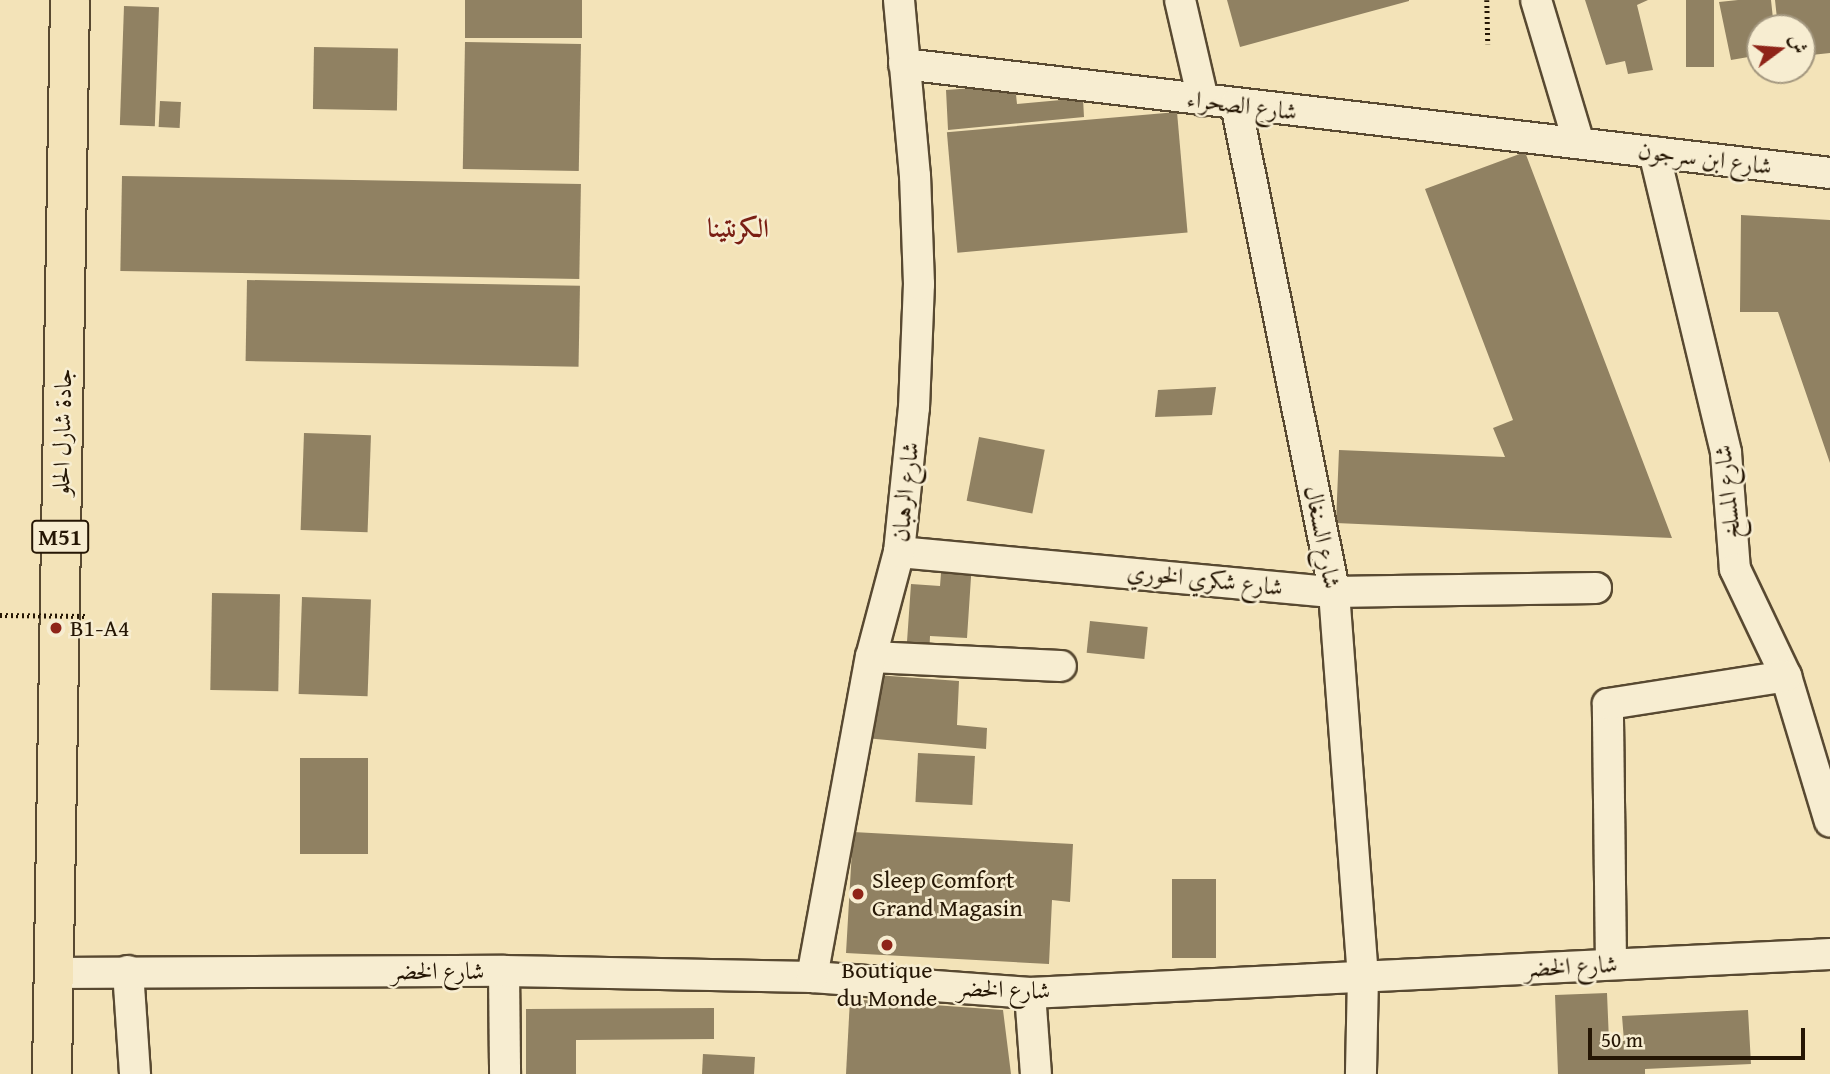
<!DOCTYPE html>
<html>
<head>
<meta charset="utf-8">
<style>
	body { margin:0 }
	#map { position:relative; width:1830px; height:1074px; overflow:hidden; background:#f3e3b8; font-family:"Gentium Book Plus",Amiri,serif }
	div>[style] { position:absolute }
	.building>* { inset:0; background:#908162; transform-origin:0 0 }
	.path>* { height:4.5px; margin-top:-2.25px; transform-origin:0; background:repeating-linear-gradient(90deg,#251604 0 2px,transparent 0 5.5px) }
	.roads { filter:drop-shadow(2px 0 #584931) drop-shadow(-2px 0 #584931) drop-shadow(0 2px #584931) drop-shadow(0 -2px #584931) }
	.minor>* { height:30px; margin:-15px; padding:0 15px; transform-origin:15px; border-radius:15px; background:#f7edd1 }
	.highway>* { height:38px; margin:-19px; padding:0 19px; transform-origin:19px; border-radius:19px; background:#f3e3b8 }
	.path-bridge>* { height:4.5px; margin-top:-2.25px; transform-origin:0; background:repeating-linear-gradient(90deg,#251604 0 2px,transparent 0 5.5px) }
	.dots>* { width:19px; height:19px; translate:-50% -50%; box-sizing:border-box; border:4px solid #f7edd1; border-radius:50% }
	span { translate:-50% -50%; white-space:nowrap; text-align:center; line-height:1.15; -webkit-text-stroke:5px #f7edd1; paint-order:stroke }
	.shield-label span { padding:2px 5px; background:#f7edd1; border:2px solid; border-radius:5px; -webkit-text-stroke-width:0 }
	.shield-label { font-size:23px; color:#251604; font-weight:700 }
	.street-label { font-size:24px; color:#251604 }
	.poi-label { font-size:24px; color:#251604 }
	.left { translate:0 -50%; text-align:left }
	.neighbourhood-label { font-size:26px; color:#7a1f14; font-weight:700 }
	.north { position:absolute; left:1746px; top:14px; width:70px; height:70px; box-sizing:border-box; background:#f7edd1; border:2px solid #a3977f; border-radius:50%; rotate:74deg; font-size:19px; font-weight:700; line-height:28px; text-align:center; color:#251604 }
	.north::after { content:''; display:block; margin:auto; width:24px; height:32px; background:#8f2418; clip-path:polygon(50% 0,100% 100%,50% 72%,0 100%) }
	.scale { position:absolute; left:1588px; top:1028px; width:217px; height:32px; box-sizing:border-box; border:4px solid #251604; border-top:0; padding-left:9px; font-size:21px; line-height:24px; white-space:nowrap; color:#251604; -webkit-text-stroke:5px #f7edd1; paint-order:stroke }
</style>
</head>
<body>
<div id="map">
	<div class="building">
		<i style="left:465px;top:0;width:117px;height:38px"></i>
		<i style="clip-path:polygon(1227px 0,1409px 0,1409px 1px,1240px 47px)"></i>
		<i style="clip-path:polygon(1585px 0,1648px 0,1637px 5px,1653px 70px,1628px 74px,1625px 61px,1606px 65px)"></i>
		<i style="left:1686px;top:0;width:28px;height:67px"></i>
		<i style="clip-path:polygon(1738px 0,1771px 0,1774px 28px,1760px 28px,1760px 55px,1731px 60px,1719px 2px)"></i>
		<i style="clip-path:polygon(1775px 0,1830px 0,1830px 53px,1802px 56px,1802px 28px,1778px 28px)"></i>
		<i style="left:124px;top:6px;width:35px;height:119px;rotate:2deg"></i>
		<i style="left:465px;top:42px;width:116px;height:127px;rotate:1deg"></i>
		<i style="left:314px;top:47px;width:84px;height:62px;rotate:1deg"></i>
		<i style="clip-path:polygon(1015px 85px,1017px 104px,1083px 98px,1084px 117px,948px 130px,946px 90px)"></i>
		<i style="left:160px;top:101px;width:21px;height:26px;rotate:3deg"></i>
		<i style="left:1177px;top:112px;width:121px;height:231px;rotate:85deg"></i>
		<i style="clip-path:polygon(1525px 152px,1672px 538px,1336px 523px,1339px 450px,1505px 457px,1493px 428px,1513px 420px,1425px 189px)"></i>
		<i style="left:122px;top:176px;width:459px;height:95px;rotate:1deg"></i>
		<i style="clip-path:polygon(1741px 215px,1830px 220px,1830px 463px,1778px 312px,1740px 312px)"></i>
		<i style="left:247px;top:280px;width:333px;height:81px;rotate:1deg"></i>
		<i style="clip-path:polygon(1216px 387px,1212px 415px,1155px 417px,1158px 390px)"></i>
		<i style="left:304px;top:433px;width:67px;height:97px;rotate:2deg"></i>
		<i style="left:979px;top:437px;width:67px;height:65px;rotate:11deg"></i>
		<i style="clip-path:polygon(942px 560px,972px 562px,967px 638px,930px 636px,929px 658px,906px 656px,911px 584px,940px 586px)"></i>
		<i style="left:212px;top:593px;width:68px;height:97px;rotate:1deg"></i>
		<i style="left:302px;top:597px;width:69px;height:97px;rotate:2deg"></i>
		<i style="left:1090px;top:621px;width:58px;height:32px;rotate:6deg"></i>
		<i style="clip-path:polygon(876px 675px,959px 681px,957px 725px,987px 728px,986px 749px,865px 738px)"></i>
		<i style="left:918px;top:753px;width:57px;height:49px;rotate:3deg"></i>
		<i style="left:300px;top:758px;width:68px;height:96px"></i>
		<i style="clip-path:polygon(853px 832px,1073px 844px,1070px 902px,1052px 900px,1049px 964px,846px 953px)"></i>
		<i style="left:1172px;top:879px;width:44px;height:79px"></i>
		<i style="clip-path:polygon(1607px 993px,1609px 1041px,1624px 1041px,1622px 1016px,1748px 1010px,1751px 1064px,1645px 1069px,1645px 1074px,1558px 1074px,1555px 995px)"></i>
		<i style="clip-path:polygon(850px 999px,1003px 1010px,1011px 1074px,846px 1074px)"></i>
		<i style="clip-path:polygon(714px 1008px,714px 1039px,576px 1040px,576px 1074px,526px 1074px,526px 1009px)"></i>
		<i style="clip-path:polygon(703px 1054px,755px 1057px,754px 1074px,702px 1074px)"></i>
	</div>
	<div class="path">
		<i style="left:1487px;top:0;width:44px;rotate:88.7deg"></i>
	</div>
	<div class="roads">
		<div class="minor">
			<i style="left:1180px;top:0;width:103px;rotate:77deg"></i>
			<i style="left:1536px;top:0;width:149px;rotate:73.3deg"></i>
			<i style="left:904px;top:64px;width:932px;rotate:6.71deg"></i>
			<i style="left:1236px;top:104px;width:498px;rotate:78.6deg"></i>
			<i style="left:1334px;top:592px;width:385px;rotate:85.7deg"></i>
			<i style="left:1363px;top:976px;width:98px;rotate:91.2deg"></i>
			<i style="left:1654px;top:152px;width:309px;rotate:76.5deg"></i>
			<i style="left:1726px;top:453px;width:116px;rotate:85.6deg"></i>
			<i style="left:1735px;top:569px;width:119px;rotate:64.5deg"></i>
			<i style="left:1786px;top:676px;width:152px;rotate:73.2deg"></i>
			<i style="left:899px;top:552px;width:437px;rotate:5.3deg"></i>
			<i style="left:1334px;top:592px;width:262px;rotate:-0.9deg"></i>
			<i style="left:871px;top:657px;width:190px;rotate:2.7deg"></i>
			<i style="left:1611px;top:964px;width:260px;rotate:-90.7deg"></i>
			<i style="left:1608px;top:704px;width:180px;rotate:-8.9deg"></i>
			<i style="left:128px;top:971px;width:103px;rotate:86.1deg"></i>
			<i style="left:504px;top:971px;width:103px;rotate:89.4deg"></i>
			<i style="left:52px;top:973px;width:452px;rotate:-0.3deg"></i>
			<i style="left:504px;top:971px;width:308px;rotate:1.1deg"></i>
			<i style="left:812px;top:977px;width:219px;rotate:4.2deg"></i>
			<i style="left:1030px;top:993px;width:801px;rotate:-2.79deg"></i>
			<i style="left:812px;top:977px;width:325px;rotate:-79.6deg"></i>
			<i style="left:871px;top:657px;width:109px;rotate:-75.1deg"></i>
			<i style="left:899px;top:552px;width:145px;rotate:-84.1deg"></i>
			<i style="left:914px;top:408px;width:124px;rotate:-87.7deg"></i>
			<i style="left:919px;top:284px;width:108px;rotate:-92.1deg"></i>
			<i style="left:915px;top:176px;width:177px;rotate:-95.2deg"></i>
			<i style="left:1030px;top:993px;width:81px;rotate:85.8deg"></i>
		</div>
		<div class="highway">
			<i style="left:52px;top:1074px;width:1074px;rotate:-89.04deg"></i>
		</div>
	</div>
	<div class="path-bridge">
		<i style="left:0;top:615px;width:87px;rotate:0.7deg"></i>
	</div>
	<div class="dots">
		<i style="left:56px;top:628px;background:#8f2418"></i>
		<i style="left:858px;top:894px;background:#8f2418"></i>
		<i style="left:887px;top:945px;background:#8f2418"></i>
	</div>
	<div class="shield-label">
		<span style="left:60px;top:537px">M51</span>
	</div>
	<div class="street-label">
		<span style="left:1242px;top:105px;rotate:7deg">شارع الصحراء</span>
		<span style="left:1705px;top:158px;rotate:7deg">شارع ابن سرجون</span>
		<span style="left:62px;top:432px;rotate:-89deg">جادة شارل الحلو</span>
		<span style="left:905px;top:492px;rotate:-84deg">شارع الرهبان</span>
		<span style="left:1727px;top:492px;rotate:-96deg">شارع المسلخ</span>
		<span style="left:1323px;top:537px;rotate:79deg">شارع السنغال</span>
		<span style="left:1205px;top:579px;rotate:6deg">شارع شكري الخوري</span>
		<span style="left:1571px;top:966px;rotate:-3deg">شارع الخضر</span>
		<span style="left:438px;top:971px">شارع الخضر</span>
		<span style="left:1004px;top:989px;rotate:2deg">شارع الخضر</span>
	</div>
	<div class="poi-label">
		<span class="left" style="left:70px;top:628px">B1-A4</span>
		<span class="left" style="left:872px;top:894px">Sleep Comfort<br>Grand Magasin</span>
		<span style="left:887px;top:984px">Boutique<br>du Monde</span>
	</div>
	<div class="neighbourhood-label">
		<span style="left:738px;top:228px">الكرنتينا</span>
	</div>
	<div class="north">ش</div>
	<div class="scale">50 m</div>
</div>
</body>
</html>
